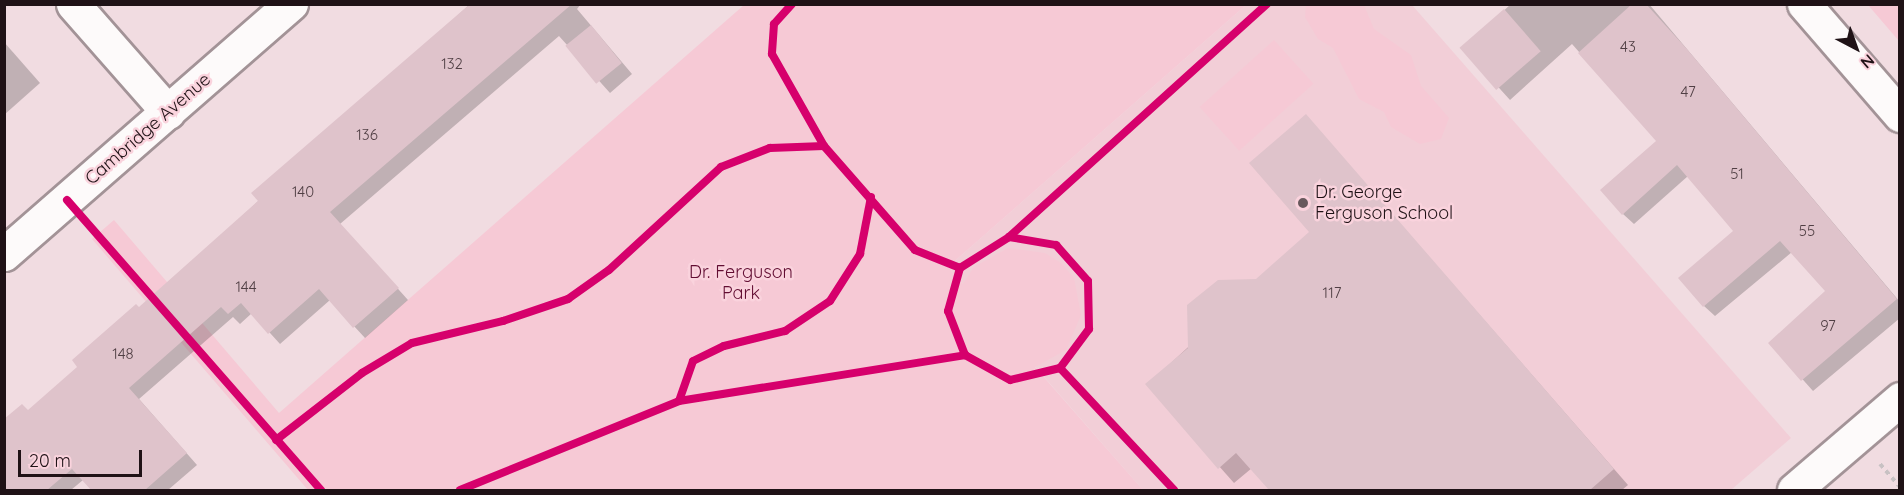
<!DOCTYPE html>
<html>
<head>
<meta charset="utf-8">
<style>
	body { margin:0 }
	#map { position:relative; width:1904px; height:495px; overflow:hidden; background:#f1dce1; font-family:Quicksand,sans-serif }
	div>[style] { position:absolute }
	.built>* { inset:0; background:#f2ced7 }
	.green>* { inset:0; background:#f6c9d5; transform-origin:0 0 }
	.shadow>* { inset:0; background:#0003 }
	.building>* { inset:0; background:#dfc3cb; transform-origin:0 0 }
	.path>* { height:4px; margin-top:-2px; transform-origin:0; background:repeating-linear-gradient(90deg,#c8c1c3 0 4.5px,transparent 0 9px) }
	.roads { filter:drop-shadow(2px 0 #a39397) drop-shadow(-2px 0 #a39397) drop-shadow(0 2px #a39397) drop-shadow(0 -2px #a39397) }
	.street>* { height:33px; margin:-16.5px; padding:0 16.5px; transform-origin:16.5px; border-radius:16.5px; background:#fdfafa }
	.secondary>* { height:33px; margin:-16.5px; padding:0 16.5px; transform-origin:16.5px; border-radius:16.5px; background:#fdfafa }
	.cycleway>* { height:8px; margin:-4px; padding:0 4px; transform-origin:4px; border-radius:4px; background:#d6006c }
	.dots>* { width:16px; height:16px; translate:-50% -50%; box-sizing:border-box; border:3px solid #fad3dd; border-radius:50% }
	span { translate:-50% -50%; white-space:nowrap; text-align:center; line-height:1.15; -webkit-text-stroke:5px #fad3dd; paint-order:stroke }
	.number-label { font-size:15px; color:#503f44 }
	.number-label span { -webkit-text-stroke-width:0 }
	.street-label { font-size:18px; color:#1f1216 }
	.poi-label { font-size:18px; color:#1f1216 }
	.left { translate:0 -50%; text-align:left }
	.park-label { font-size:18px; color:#620d32 }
	.frame { position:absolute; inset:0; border:6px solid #1f1216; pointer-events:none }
	.north { position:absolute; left:1826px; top:18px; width:60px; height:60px; -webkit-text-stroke:4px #fad3dd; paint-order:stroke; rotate:139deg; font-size:16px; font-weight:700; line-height:24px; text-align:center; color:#1f1216 }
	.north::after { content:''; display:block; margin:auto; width:21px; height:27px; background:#1f1216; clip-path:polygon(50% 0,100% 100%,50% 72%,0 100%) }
	.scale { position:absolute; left:18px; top:450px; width:124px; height:27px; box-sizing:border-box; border:3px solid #1f1216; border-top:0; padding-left:8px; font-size:18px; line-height:21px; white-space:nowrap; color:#1f1216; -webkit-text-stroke:4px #fad3dd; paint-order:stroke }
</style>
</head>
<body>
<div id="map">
	<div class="built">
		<i style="clip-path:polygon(1246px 5px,1412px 5px,1791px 438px,1731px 490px,1143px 490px,948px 267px)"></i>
	</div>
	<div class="green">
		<i style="clip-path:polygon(744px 5px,1246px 5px,948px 267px,963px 284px,974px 267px,1008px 248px,1045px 253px,1061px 263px,1074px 278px,1081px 315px,1066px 350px,1035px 367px,1143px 490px,308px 490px,92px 239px,114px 220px,279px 413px)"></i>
		<i style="clip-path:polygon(1306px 5px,1364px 5px,1374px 29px,1411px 55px,1421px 86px,1449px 118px,1441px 139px,1420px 144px,1391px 127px,1384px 112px,1359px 99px,1333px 48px,1318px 39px,1305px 17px)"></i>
		<i style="clip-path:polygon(1868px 5px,1899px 5px,1899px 41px)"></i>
		<i style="left:1274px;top:40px;width:59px;height:100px;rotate:48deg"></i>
	</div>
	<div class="shadow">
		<i style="clip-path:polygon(470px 4px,581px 4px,577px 9px,632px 74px,610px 93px,559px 36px,340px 224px,408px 300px,365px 338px,330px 300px,280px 344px,252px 313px,240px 324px,233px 317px,139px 399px,197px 465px,168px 490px,93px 490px,83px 480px,71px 490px,4px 490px,4px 421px,28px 412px,80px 367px)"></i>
		<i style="clip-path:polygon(1511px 4px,1649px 4px,1900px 302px,1900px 318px,1813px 391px,1771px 344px,1827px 291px,1792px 252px,1715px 316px,1704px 306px,1735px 231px,1688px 176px,1634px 224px,1623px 214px,1658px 141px,1572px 44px,1510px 100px,1463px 48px)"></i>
		<i style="clip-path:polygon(4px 42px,40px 83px,4px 115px)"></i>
		<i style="clip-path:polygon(1306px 116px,1628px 485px,1622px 490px,1271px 490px,1252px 468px,1234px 483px,1147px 385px,1312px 233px)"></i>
	</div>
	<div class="building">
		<i style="clip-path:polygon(470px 4px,572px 4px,330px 212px,399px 288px,353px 328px,319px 289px,268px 334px,241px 303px,228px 314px,221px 307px,129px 388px,187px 453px,145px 490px,91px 490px,72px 469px,47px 490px,4px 490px,4px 419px,22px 404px,28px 410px,77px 367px,72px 360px,136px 304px,139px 307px,258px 201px,251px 193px)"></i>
		<i style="clip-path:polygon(1632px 4px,1646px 4px,1686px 48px,1897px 299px,1801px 381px,1768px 343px,1825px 291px,1780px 241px,1703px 307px,1678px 278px,1733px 231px,1677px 165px,1622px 215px,1600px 190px,1656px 141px,1578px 53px)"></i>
		<i style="left:1504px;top:9px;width:56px;height:59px;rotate:49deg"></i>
		<i style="left:591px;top:25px;width:49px;height:33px;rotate:51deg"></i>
		<i style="clip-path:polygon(1306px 114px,1614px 469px,1590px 490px,1269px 490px,1236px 453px,1218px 469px,1145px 384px,1188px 348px,1187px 305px,1218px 280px,1256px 279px,1309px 232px,1249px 163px)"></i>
	</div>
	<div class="path">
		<i style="left:1880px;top:464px;width:30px;rotate:49deg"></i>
	</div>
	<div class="roads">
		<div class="street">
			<i style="left:73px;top:4px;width:144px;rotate:48.7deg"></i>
			<i style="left:1794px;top:490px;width:140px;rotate:-40.6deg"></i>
		</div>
		<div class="secondary">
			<i style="left:1804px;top:4px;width:147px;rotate:49.1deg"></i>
			<i style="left:4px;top:254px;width:381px;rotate:-41.1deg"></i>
		</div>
	</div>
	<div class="cycleway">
		<i style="left:792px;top:4px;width:27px;rotate:132deg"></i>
		<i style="left:774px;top:24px;width:30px;rotate:94deg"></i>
		<i style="left:772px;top:54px;width:106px;rotate:60.5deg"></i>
		<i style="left:824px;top:146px;width:138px;rotate:48.8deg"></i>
		<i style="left:915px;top:250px;width:48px;rotate:21.8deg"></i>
		<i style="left:67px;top:200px;width:386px;rotate:48.8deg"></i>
		<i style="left:1009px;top:237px;width:48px;rotate:9.7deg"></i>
		<i style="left:1056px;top:245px;width:48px;rotate:48.4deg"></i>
		<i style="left:1088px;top:281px;width:48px;rotate:88.8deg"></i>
		<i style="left:1089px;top:329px;width:49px;rotate:126.6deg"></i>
		<i style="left:1060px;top:368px;width:51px;rotate:166.5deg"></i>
		<i style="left:1010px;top:380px;width:51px;rotate:-150.9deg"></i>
		<i style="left:965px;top:355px;width:47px;rotate:-111.1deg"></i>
		<i style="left:948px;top:311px;width:45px;rotate:-74.4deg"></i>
		<i style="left:960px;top:268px;width:58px;rotate:-32.3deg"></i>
		<i style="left:1009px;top:237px;width:348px;rotate:-42.1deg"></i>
		<i style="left:1060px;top:368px;width:167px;rotate:46.9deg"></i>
		<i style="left:679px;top:401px;width:42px;rotate:-70.7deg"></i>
		<i style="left:693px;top:361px;width:34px;rotate:-26deg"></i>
		<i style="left:724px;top:346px;width:63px;rotate:-13.8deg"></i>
		<i style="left:785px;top:331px;width:54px;rotate:-33.7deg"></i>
		<i style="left:830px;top:301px;width:56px;rotate:-57.4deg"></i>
		<i style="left:860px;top:254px;width:58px;rotate:-79.1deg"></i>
		<i style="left:276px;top:440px;width:109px;rotate:-37.9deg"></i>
		<i style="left:362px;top:373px;width:58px;rotate:-31deg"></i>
		<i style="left:412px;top:343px;width:94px;rotate:-13.6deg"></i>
		<i style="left:503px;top:321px;width:69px;rotate:-18.7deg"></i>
		<i style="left:568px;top:299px;width:50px;rotate:-35.3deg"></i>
		<i style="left:609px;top:270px;width:152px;rotate:-42.6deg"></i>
		<i style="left:721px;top:167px;width:53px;rotate:-21.2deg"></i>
		<i style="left:770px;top:148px;width:54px;rotate:-2.1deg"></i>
		<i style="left:460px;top:490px;width:236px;rotate:-22.1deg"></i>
		<i style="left:679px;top:401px;width:290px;rotate:-9.1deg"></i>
	</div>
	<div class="dots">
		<i style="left:1303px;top:203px;background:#68595d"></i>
	</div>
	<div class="number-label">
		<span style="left:1628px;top:47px">43</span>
		<span style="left:452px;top:64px">132</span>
		<span style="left:1688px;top:92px">47</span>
		<span style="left:367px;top:135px">136</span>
		<span style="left:1737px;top:174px">51</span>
		<span style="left:303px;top:192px">140</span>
		<span style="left:1807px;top:231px">55</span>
		<span style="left:246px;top:287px">144</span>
		<span style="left:1332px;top:293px">117</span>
		<span style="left:1828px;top:326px">97</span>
		<span style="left:123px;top:354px">148</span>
	</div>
	<div class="street-label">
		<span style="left:148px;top:129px;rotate:-41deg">Cambridge Avenue</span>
	</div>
	<div class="poi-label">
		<span class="left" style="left:1315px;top:203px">Dr. George<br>Ferguson School</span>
	</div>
	<div class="park-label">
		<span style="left:741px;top:283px">Dr. Ferguson<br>Park</span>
	</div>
	<div class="frame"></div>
	<div class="north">N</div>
	<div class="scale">20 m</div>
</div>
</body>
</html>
